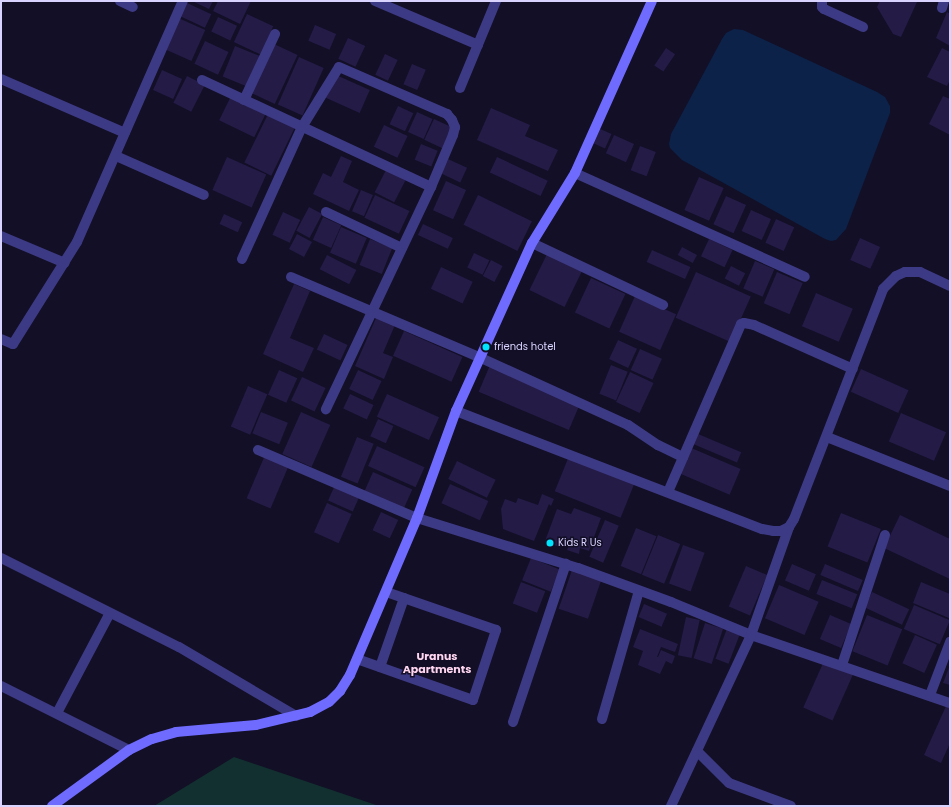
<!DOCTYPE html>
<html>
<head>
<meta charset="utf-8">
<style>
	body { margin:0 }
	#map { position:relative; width:951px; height:807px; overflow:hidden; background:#130f26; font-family:Poppins,sans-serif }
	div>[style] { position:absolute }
	.green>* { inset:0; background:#12302f }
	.water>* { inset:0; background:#0c2248 }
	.building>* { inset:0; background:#241b47; transform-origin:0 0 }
	.street>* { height:10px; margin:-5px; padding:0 5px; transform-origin:5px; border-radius:5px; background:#3d3a85 }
	.secondary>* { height:10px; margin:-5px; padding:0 5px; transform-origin:5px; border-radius:5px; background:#6f6bff }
	.dots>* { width:11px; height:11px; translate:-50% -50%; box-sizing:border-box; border:2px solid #130f26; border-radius:50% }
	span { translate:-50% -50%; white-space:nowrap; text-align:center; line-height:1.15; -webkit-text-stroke:3px #130f26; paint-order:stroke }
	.poi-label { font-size:10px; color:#d9d4ff }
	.left { translate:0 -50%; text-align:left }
	.neighbourhood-label { font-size:11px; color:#ffd6f0; font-weight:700 }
	.frame { position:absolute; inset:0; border:2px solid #d9d4ff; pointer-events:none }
</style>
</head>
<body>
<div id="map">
	<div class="green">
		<i style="clip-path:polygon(234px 757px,379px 806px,154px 806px)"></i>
	</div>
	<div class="water">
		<i style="clip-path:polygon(734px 29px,743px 30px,877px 92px,885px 97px,890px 106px,890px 113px,846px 229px,836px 240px,831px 241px,825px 239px,682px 160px,670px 148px,669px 144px,671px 134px,722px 39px,726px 33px)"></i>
	</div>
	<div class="building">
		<i style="clip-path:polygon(192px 1px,213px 1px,209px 9px)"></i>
		<i style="clip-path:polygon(218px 1px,251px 1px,240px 24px,213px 11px)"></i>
		<i style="clip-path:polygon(880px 1px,917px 2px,901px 37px,893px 34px,877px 7px)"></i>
		<i style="left:185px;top:2px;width:29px;height:15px;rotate:25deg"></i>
		<i style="clip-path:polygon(947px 12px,950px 14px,950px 46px,936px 38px)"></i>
		<i style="left:247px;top:14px;width:29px;height:31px;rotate:25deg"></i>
		<i style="left:176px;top:17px;width:32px;height:34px;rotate:24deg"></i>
		<i style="left:218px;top:17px;width:21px;height:16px;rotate:25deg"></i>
		<i style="left:315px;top:25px;width:23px;height:17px;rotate:23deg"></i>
		<i style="left:348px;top:38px;width:19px;height:23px;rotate:25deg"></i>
		<i style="left:205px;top:41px;width:26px;height:25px;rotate:25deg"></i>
		<i style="left:274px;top:44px;width:26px;height:54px;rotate:25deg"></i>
		<i style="left:235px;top:46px;width:27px;height:33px;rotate:22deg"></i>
		<i style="left:666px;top:48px;width:11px;height:21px;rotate:34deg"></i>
		<i style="clip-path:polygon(942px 48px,950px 52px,950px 80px,947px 86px,927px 77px)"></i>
		<i style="left:385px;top:54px;width:14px;height:23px;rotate:25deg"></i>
		<i style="left:299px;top:57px;width:27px;height:52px;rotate:24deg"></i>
		<i style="left:412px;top:64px;width:15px;height:22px;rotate:23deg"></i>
		<i style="left:162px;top:70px;width:22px;height:22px;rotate:24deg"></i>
		<i style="left:336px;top:75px;width:37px;height:25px;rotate:24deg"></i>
		<i style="left:187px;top:76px;width:20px;height:30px;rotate:27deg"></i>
		<i style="left:231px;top:96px;width:39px;height:27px;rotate:26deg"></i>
		<i style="clip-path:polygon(943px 96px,950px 99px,950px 135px,929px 124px)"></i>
		<i style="left:398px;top:106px;width:17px;height:20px;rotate:25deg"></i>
		<i style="clip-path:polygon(491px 108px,530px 125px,525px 136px,558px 150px,548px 171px,477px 140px)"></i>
		<i style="left:417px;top:112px;width:17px;height:22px;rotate:24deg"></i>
		<i style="left:268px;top:114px;width:30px;height:54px;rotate:26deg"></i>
		<i style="left:434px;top:119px;width:21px;height:23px;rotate:25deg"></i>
		<i style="left:384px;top:125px;width:26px;height:24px;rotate:25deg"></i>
		<i style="left:596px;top:127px;width:17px;height:16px;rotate:24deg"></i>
		<i style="left:614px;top:135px;width:22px;height:20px;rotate:24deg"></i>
		<i style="left:421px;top:144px;width:18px;height:17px;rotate:22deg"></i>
		<i style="left:640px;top:146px;width:17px;height:26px;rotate:21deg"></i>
		<i style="clip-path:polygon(341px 156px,352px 161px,343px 182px,359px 190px,349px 211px,313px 194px,323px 173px,331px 177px)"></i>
		<i style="left:227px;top:157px;width:43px;height:36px;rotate:24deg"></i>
		<i style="left:497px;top:157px;width:56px;height:17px;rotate:25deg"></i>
		<i style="left:448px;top:159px;width:21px;height:16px;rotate:25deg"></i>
		<i style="left:386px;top:170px;width:22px;height:25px;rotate:27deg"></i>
		<i style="left:699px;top:177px;width:27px;height:36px;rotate:24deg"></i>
		<i style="left:446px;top:181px;width:22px;height:32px;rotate:24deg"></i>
		<i style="left:361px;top:190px;width:13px;height:23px;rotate:23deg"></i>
		<i style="left:375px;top:195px;width:38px;height:25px;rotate:25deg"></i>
		<i style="left:478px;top:195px;width:60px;height:33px;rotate:26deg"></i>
		<i style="left:726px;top:196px;width:22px;height:31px;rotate:24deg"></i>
		<i style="left:309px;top:207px;width:15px;height:27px;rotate:28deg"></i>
		<i style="left:751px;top:210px;width:22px;height:23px;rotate:24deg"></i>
		<i style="left:283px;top:212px;width:19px;height:25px;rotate:25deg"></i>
		<i style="left:224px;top:214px;width:20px;height:11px;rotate:24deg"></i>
		<i style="left:323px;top:217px;width:20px;height:25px;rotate:24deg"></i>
		<i style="left:776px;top:219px;width:20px;height:26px;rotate:24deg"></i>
		<i style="left:423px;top:224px;width:33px;height:12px;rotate:25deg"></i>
		<i style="left:341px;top:227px;width:28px;height:28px;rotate:23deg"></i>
		<i style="left:297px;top:234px;width:17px;height:17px;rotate:28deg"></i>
		<i style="left:860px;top:238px;width:22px;height:24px;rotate:24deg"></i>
		<i style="left:370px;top:239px;width:24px;height:28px;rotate:22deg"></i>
		<i style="left:709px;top:239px;width:26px;height:19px;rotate:25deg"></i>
		<i style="left:682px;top:247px;width:17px;height:9px;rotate:28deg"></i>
		<i style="left:652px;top:250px;width:42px;height:13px;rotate:24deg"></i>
		<i style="left:474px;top:253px;width:17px;height:16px;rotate:25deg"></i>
		<i style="left:547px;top:254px;width:39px;height:40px;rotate:26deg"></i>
		<i style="left:327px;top:255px;width:33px;height:16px;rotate:27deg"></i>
		<i style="left:491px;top:260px;width:13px;height:18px;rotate:27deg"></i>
		<i style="left:755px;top:261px;width:21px;height:30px;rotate:23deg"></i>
		<i style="left:731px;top:266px;width:16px;height:14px;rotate:27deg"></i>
		<i style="left:441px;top:267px;width:35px;height:24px;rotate:25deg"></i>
		<i style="left:696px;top:272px;width:60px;height:50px;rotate:24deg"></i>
		<i style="left:777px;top:272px;width:28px;height:34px;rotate:23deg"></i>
		<i style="left:591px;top:278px;width:38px;height:38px;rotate:25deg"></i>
		<i style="clip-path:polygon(294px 284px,310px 291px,290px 338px,314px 348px,303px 372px,263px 354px)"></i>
		<i style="left:816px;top:293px;width:40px;height:36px;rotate:23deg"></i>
		<i style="left:635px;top:296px;width:45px;height:39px;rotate:24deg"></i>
		<i style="clip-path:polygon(376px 318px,395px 325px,383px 353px,393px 357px,384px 379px,355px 366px)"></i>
		<i style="left:404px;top:331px;width:64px;height:27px;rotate:24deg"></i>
		<i style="left:324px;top:334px;width:26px;height:17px;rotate:25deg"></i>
		<i style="left:618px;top:340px;width:21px;height:21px;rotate:25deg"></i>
		<i style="left:640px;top:349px;width:24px;height:23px;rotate:24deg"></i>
		<i style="left:490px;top:365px;width:98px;height:29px;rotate:23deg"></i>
		<i style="left:611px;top:365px;width:18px;height:31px;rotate:22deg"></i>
		<i style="left:861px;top:369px;width:52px;height:25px;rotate:24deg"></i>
		<i style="left:279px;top:370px;width:20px;height:27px;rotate:24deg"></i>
		<i style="left:358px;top:370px;width:26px;height:21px;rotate:25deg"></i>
		<i style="left:630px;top:372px;width:26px;height:33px;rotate:25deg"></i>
		<i style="left:302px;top:377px;width:26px;height:26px;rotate:25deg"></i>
		<i style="left:248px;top:386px;width:21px;height:44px;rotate:23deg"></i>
		<i style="left:350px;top:394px;width:26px;height:16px;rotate:25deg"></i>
		<i style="left:387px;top:394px;width:57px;height:25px;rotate:24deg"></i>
		<i style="left:261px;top:412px;width:29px;height:23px;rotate:22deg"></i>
		<i style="left:301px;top:412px;width:32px;height:46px;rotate:24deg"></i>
		<i style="left:901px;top:413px;width:49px;height:31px;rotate:23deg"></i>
		<i style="left:378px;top:419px;width:17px;height:19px;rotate:24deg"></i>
		<i style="left:698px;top:434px;width:47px;height:11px;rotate:23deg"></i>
		<i style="left:357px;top:437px;width:18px;height:43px;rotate:22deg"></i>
		<i style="left:377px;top:446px;width:52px;height:22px;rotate:24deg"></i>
		<i style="left:689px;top:447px;width:56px;height:28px;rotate:23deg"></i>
		<i style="left:265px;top:455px;width:26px;height:47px;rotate:23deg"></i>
		<i style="left:569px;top:456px;width:71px;height:38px;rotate:22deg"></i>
		<i style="left:457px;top:461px;width:43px;height:20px;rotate:26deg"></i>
		<i style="left:373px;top:472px;width:43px;height:23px;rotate:24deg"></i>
		<i style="left:450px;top:484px;width:42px;height:21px;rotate:24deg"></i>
		<i style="left:335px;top:485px;width:27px;height:17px;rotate:24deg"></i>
		<i style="clip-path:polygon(542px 494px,554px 499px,551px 506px,549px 504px,534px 541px,503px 529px,501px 509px,505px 499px,516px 503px,518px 498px,538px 505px)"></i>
		<i style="left:327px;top:503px;width:27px;height:32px;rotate:24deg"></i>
		<i style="clip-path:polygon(574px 508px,601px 518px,589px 551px,580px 548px,579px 554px,567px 550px,570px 542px,562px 539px,559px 547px,545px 541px,557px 509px,571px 514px)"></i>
		<i style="left:381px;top:512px;width:19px;height:20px;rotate:25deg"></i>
		<i style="left:841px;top:513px;width:43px;height:36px;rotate:22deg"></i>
		<i style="clip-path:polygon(900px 515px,950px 539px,950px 579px,884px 548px)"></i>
		<i style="left:605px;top:520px;width:15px;height:40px;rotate:23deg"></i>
		<i style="left:636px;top:528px;width:22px;height:41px;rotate:22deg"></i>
		<i style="left:658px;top:535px;width:24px;height:43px;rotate:22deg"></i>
		<i style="left:683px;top:545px;width:23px;height:41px;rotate:20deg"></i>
		<i style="left:531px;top:558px;width:31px;height:24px;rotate:22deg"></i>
		<i style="left:792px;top:564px;width:26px;height:18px;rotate:23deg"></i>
		<i style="left:825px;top:564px;width:41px;height:12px;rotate:23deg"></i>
		<i style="left:746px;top:566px;width:23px;height:44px;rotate:23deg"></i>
		<i style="left:572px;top:570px;width:31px;height:41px;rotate:19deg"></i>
		<i style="left:822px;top:580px;width:38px;height:15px;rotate:22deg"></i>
		<i style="left:521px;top:582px;width:26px;height:23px;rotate:21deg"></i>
		<i style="clip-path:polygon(921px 582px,950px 594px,949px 618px,913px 603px)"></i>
		<i style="left:779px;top:585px;width:43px;height:36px;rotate:23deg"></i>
		<i style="left:872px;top:592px;width:41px;height:17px;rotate:25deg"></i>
		<i style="left:644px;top:604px;width:25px;height:14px;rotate:23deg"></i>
		<i style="left:914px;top:605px;width:39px;height:26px;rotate:23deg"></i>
		<i style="left:830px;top:615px;width:23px;height:26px;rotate:23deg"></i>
		<i style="left:867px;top:615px;width:38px;height:39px;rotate:22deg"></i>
		<i style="left:686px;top:617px;width:14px;height:39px;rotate:12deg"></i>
		<i style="left:705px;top:623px;width:19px;height:37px;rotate:18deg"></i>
		<i style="left:728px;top:626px;width:14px;height:35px;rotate:21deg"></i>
		<i style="clip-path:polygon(640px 629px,678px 644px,675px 652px,661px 647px,657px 657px,658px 657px,661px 650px,675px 656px,672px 664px,666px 661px,660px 674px,638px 665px,643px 651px,633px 647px)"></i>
		<i style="left:915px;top:635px;width:24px;height:31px;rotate:24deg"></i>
		<i style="left:824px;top:661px;width:32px;height:51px;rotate:24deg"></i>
		<i style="clip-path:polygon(950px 665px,950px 685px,943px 683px)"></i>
		<i style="clip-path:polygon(946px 706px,950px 708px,950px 743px,941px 763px,924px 755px)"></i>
	</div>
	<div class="street">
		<i style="left:120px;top:1px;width:14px;rotate:25deg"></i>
		<i style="left:375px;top:1px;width:112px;rotate:23.1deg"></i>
		<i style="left:822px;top:1px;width:6px;rotate:90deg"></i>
		<i style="left:822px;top:7px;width:3px;rotate:45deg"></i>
		<i style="left:824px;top:9px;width:43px;rotate:24.8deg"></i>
		<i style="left:942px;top:8px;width:7px;rotate:-74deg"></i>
		<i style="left:1px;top:79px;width:135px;rotate:23.5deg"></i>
		<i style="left:202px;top:80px;width:253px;rotate:25deg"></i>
		<i style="left:460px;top:88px;width:94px;rotate:-67.5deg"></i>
		<i style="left:244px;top:100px;width:73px;rotate:-64.8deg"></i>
		<i style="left:116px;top:156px;width:96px;rotate:23.9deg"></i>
		<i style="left:575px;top:173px;width:252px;rotate:24.3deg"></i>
		<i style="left:326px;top:212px;width:84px;rotate:25.3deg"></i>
		<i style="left:1px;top:236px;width:69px;rotate:22.9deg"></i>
		<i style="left:532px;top:243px;width:145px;rotate:25.3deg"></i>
		<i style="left:242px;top:259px;width:145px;rotate:-65.6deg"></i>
		<i style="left:302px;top:127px;width:70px;rotate:-58.3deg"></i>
		<i style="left:339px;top:67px;width:118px;rotate:23.5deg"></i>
		<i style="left:447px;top:114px;width:8px;rotate:50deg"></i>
		<i style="left:452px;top:120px;width:8px;rotate:67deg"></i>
		<i style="left:455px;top:127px;width:8px;rotate:104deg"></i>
		<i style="left:453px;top:135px;width:56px;rotate:112.9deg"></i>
		<i style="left:431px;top:187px;width:246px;rotate:115.3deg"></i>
		<i style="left:291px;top:277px;width:207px;rotate:23.1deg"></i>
		<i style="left:481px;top:358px;width:162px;rotate:24.5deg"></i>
		<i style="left:628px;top:425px;width:36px;rotate:34deg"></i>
		<i style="left:658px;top:445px;width:28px;rotate:26deg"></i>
		<i style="left:1px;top:339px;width:13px;rotate:23deg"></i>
		<i style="left:13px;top:344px;width:120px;rotate:-57.9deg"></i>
		<i style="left:77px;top:242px;width:263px;rotate:-66.3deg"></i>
		<i style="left:456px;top:411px;width:328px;rotate:21.1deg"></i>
		<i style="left:762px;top:529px;width:11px;rotate:10deg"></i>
		<i style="left:773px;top:531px;width:8px"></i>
		<i style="left:781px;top:531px;width:9px;rotate:-27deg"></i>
		<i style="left:789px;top:527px;width:9px;rotate:-58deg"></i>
		<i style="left:794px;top:519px;width:247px;rotate:-68.8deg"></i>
		<i style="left:883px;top:289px;width:18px;rotate:-45deg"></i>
		<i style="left:896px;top:276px;width:10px;rotate:-24deg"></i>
		<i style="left:905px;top:272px;width:15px"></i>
		<i style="left:920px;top:272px;width:33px;rotate:25deg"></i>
		<i style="left:827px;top:437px;width:132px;rotate:21.7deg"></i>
		<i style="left:258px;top:450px;width:173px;rotate:23.2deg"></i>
		<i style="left:417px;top:518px;width:169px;rotate:17.3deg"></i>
		<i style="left:578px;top:568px;width:99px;rotate:20.1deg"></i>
		<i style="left:671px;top:602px;width:87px;rotate:22.4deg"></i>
		<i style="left:751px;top:635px;width:210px;rotate:18.9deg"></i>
		<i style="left:668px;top:492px;width:183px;rotate:-66.5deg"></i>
		<i style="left:741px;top:324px;width:3px;rotate:-18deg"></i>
		<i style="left:744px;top:323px;width:10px;rotate:11deg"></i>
		<i style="left:754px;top:325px;width:108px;rotate:24deg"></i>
		<i style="left:1px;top:558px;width:199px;rotate:26.6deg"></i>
		<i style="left:179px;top:647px;width:136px;rotate:30.5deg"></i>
		<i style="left:357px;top:659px;width:123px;rotate:19.5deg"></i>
		<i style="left:473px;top:700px;width:74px;rotate:-71.8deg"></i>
		<i style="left:496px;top:630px;width:116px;rotate:-160.9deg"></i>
		<i style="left:842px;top:665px;width:137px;rotate:-71.7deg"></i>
		<i style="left:380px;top:667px;width:73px;rotate:-70.8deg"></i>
		<i style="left:1px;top:686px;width:143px;rotate:26.6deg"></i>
		<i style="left:930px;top:695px;width:57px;rotate:-69.3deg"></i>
		<i style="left:57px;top:713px;width:113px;rotate:-62.1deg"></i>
		<i style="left:602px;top:719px;width:133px;rotate:-73.9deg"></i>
		<i style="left:513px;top:722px;width:167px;rotate:-71.5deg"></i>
		<i style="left:697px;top:751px;width:45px;rotate:45deg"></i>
		<i style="left:729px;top:783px;width:66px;rotate:20.4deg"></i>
		<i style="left:671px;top:806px;width:189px;rotate:-64.9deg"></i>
		<i style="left:751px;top:635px;width:114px;rotate:-70.6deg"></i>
	</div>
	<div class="secondary">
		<i style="left:52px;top:806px;width:95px;rotate:-36deg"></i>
		<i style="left:129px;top:750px;width:25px;rotate:-26deg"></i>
		<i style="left:152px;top:739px;width:25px;rotate:-16deg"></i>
		<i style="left:176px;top:732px;width:80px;rotate:-5deg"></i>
		<i style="left:256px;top:725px;width:56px;rotate:-13.5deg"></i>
		<i style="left:310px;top:712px;width:21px;rotate:-28deg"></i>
		<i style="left:329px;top:702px;width:16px;rotate:-45deg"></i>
		<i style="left:340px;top:691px;width:19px;rotate:-58deg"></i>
		<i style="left:350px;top:675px;width:171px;rotate:-66.9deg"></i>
		<i style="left:417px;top:518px;width:114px;rotate:-70deg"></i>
		<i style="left:456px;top:411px;width:184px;rotate:-65.7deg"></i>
		<i style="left:532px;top:243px;width:82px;rotate:-58.4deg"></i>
		<i style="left:575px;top:173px;width:188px;rotate:-65.9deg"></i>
	</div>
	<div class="dots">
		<i style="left:486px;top:347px;background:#00e5ff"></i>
		<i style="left:550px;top:543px;background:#00e5ff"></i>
	</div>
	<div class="poi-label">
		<span class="left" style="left:494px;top:347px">friends hotel</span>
		<span class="left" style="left:558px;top:543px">Kids R Us</span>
	</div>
	<div class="neighbourhood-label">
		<span style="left:437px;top:663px">Uranus<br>Apartments</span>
	</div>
	<div class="frame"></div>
</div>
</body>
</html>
